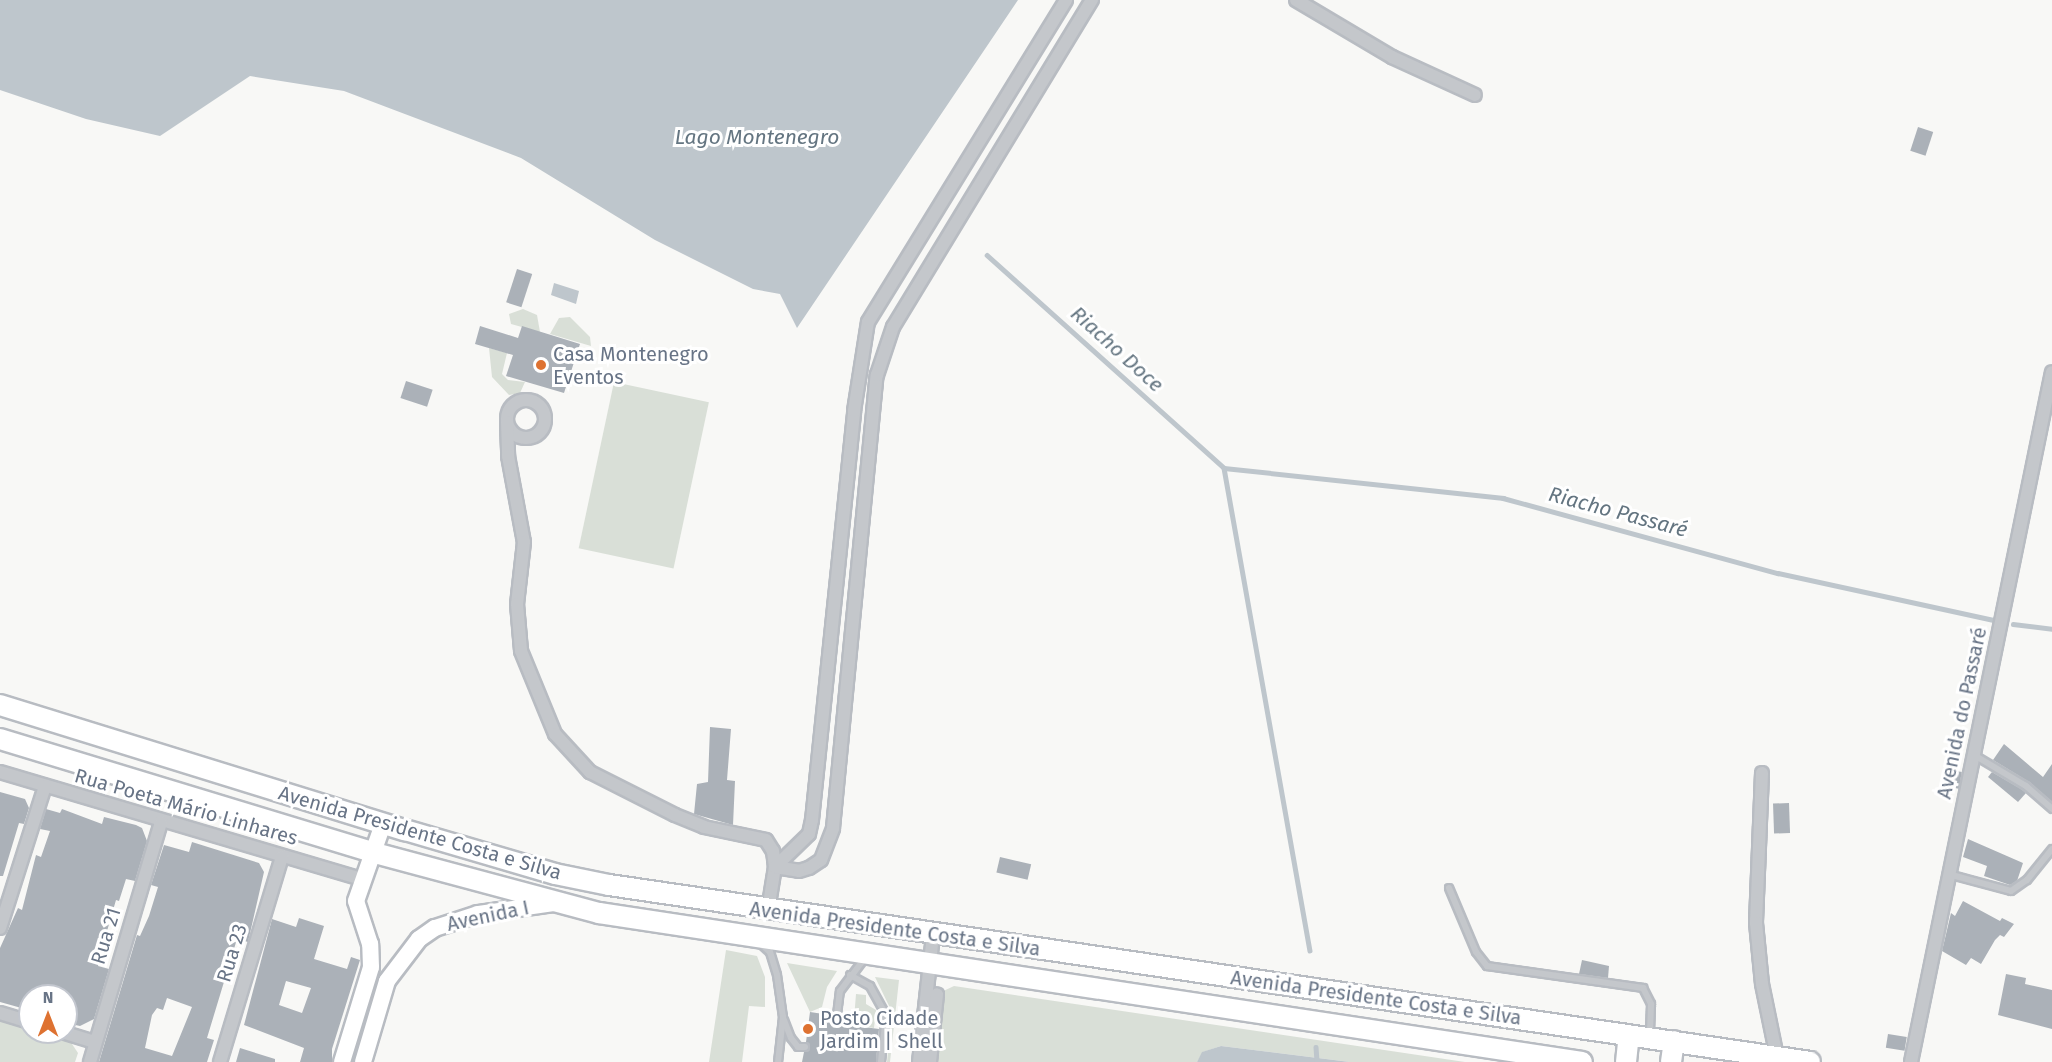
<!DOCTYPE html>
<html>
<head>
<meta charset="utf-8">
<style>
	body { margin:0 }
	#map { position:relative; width:2052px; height:1062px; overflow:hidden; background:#f8f8f6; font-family:"Fira Sans",sans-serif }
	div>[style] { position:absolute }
	.green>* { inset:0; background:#d9dfd7; transform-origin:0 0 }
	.water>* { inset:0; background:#bec6cc }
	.stream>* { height:4.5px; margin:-2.25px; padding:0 2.25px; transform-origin:2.25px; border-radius:2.25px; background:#bec6cc }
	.building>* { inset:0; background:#abb1b8; transform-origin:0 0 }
	.roads { filter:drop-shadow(2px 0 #b8bcc2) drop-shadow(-2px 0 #b8bcc2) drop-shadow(0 2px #b8bcc2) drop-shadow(0 -2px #b8bcc2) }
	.lane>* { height:6px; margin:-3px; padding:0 3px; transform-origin:3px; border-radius:3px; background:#c4c7cb }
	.street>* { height:12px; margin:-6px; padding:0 6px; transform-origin:6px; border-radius:6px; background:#c4c7cb }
	.street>.ring { margin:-6px; padding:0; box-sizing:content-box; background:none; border:12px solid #c4c7cb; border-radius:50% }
	.secondary>* { height:16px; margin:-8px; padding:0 8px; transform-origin:8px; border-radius:8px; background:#fff }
	.primary>* { height:20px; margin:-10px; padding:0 10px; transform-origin:10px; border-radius:10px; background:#fff }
	.dots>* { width:16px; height:16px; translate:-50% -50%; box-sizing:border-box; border:3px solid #fff; border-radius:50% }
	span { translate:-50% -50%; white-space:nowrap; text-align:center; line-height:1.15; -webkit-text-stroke:6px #fff; paint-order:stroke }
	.poi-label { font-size:20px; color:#687486 }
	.left { translate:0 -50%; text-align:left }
	.street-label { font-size:20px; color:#687486 }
	.water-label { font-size:21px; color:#647581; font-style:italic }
	.north { position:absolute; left:18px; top:984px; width:60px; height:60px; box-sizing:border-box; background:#fff; border:2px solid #c3c7cf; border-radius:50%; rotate:0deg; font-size:16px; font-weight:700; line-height:24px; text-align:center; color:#687486 }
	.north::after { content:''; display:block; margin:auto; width:21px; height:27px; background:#de7231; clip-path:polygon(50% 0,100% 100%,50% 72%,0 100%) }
</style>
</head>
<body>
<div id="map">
	<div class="green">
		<i style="clip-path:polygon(523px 309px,537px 315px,540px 332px,511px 324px,509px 314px)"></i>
		<i style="clip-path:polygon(570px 317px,590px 337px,591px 346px,550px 334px,559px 318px)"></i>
		<i style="clip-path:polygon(489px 348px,507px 353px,502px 374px,508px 380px,525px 382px,520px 393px,509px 395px,492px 377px)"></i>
		<i style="left:614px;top:382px;width:97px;height:170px;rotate:12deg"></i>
		<i style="clip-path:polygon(726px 950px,757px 956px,765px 977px,765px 1007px,749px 1006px,742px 1062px,709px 1062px)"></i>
		<i style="clip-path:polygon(787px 963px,837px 971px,827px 987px,822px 1007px,810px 1012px)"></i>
		<i style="clip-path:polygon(875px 977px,899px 980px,890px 1062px,887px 1062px,892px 1012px)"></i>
		<i style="clip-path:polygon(954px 986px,1465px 1062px,1350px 1062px,1221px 1046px,1203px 1052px,1197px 1062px,930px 1062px,937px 994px)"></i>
		<i style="clip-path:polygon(856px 994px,866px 995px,866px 1004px,876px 1010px,874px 1028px,845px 1023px,845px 1018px,854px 1019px)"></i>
		<i style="clip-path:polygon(0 1021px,70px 1041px,78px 1053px,75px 1062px,0 1062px)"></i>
	</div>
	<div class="water">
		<i style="clip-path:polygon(0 0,1018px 0,797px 328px,780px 294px,753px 289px,655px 240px,521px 158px,344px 91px,250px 76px,160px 136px,86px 119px,0 90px)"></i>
		<i style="clip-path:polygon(554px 283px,579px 291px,576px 304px,551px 295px)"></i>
		<i style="clip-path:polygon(1221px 1046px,1350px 1062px,1197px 1062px,1202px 1052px)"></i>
	</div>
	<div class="stream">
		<i style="left:987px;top:255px;width:319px;rotate:41.9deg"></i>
		<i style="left:1224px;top:468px;width:281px;rotate:6.1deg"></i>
		<i style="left:1503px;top:498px;width:285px;rotate:15.3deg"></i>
		<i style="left:1778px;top:573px;width:225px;rotate:12.3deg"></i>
		<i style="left:1224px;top:468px;width:490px;rotate:79.9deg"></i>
		<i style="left:2013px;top:624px;width:39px;rotate:7deg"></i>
		<i style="left:1316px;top:1047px;width:15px;rotate:86deg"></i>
	</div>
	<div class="building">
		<i style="left:1918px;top:127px;width:16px;height:25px;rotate:18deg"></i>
		<i style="left:517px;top:269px;width:16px;height:35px;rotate:18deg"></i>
		<i style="clip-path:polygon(480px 326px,518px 338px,522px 326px,580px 344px,564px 393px,506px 376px,513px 355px,475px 344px)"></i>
		<i style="left:406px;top:381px;width:28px;height:18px;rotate:18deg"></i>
		<i style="clip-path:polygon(710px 727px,731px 729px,727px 780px,735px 781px,733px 825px,694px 814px,697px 784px,708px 782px)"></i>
		<i style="clip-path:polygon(2004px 744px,2043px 777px,2052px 764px,2052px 802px,2029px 782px,1993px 760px)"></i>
		<i style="left:1951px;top:770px;width:11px;height:17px;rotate:10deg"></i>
		<i style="clip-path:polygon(1992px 772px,2023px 790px,2026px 793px,2018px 802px,1988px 777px)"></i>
		<i style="clip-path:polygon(0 792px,25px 799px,29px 808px,24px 824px,19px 823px,3px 876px,0 876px)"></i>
		<i style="left:1789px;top:803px;width:30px;height:16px;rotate:88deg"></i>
		<i style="clip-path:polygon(46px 809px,60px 813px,62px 809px,102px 824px,104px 817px,136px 825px,142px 828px,147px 841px,135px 881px,126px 879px,119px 901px,116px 900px,101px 952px,98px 966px,109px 969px,94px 1019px,80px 1026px,66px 1023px,66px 996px,30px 994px,30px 1005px,25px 1009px,0 1002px,0 948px,18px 908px,22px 910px,36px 855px,41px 857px,50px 831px,40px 829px)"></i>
		<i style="clip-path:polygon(1968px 839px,2023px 863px,2017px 881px,2010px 885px,1984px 876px,1987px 866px,1963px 857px)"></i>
		<i style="clip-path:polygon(evenodd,192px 842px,259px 863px,264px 872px,248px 942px,237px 939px,207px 1038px,214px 1040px,207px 1062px,99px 1062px,137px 935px,140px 936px,149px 916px,158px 887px,151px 885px,164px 845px,189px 852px,192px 842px,167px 998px,192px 1007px,172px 1056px,145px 1048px,152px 1015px,157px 1008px,163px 1010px,167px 998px)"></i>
		<i style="left:1000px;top:857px;width:32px;height:16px;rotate:13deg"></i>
		<i style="clip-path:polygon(1963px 901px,2000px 921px,2002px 918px,2014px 924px,2004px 937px,2000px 935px,1995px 940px,1981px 964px,1971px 958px,1966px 965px,1942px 951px,1951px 913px,1955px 916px)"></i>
		<i style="clip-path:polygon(evenodd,299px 918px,324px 926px,314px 959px,347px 969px,351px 957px,360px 960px,332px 1049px,332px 1062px,300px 1062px,304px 1048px,244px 1025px,272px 919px,296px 927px,299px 918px,286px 981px,311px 988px,302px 1013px,279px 1005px,286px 981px)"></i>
		<i style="clip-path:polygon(1582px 960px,1609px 966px,1608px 978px,1579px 974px)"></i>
		<i style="clip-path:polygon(2006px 974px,2026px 978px,2025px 984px,2052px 990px,2052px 1029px,1998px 1015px)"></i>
		<i style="clip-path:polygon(810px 1012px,830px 1015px,829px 1022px,835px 1028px,841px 1024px,879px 1029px,876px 1062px,802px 1062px,804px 1052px,810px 1048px,806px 1042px)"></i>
		<i style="left:1888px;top:1034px;width:19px;height:14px;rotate:9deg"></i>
		<i style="clip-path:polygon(240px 1048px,275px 1059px,275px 1062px,236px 1062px)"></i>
	</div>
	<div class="roads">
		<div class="lane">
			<i style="left:1974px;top:755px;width:61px;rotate:30.8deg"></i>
			<i style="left:2026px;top:786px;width:35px;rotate:41deg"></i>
			<i style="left:1948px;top:874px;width:65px;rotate:15.1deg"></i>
			<i style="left:2011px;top:891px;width:19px;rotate:-35deg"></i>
			<i style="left:2027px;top:880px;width:40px;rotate:-51deg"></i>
			<i style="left:1449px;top:888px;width:69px;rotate:67.1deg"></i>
			<i style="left:1476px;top:952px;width:18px;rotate:52deg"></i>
			<i style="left:1487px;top:966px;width:158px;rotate:8deg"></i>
			<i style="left:1643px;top:988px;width:18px;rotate:63deg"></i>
			<i style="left:1651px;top:1004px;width:33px;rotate:92deg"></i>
			<i style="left:761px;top:944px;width:12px;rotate:42deg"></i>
			<i style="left:770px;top:952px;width:24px;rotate:73deg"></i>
			<i style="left:777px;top:975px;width:42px;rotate:81.9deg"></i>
			<i style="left:783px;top:1017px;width:45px;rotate:96.3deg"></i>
			<i style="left:850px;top:975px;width:23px;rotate:29deg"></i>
			<i style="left:870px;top:986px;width:33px;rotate:61deg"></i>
			<i style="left:886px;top:1015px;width:47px;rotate:96.1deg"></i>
			<i style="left:784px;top:1020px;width:19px;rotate:69deg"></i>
			<i style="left:791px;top:1038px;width:11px;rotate:52deg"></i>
			<i style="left:798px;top:1047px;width:7px"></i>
			<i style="left:836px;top:1023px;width:32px;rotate:-83deg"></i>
			<i style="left:840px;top:991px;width:41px;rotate:-52.9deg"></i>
		</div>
		<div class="street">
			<i style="left:1296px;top:0;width:112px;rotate:30.7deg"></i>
			<i style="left:1392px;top:57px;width:91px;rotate:24.6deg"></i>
			<i class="ring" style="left:507px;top:400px;width:26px;height:26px"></i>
			<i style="left:507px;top:422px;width:34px;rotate:88deg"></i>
			<i style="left:508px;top:456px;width:87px;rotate:79.5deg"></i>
			<i style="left:524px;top:542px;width:62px;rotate:96.4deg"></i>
			<i style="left:517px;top:604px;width:47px;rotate:85.1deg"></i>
			<i style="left:521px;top:651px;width:90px;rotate:67.7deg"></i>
			<i style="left:555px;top:734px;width:52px;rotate:47.4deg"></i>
			<i style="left:590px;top:772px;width:95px;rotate:26.8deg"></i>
			<i style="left:675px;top:815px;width:31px;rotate:22deg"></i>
			<i style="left:704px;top:827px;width:63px;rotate:11.8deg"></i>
			<i style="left:766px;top:840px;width:13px;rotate:58deg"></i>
			<i style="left:773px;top:851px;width:16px;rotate:83deg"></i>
			<i style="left:775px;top:867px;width:44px;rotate:99.2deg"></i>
			<i style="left:0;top:772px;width:377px;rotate:16.5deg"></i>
			<i style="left:1762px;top:773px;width:150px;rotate:92.3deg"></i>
			<i style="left:1756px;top:923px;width:61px;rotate:84.4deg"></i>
			<i style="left:1762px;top:984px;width:75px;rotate:78.4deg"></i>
			<i style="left:775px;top:867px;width:24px;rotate:9deg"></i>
			<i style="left:799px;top:871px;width:10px;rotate:-17deg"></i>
			<i style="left:809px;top:868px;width:14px;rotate:-34deg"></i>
			<i style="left:821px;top:860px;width:34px;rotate:-69deg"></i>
			<i style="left:833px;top:828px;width:455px;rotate:-84.5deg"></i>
			<i style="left:877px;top:375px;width:51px;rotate:-71.6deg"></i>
			<i style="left:893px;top:327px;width:383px;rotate:-58.7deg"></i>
			<i style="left:775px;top:867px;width:47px;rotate:-44.1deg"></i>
			<i style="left:809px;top:834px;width:14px;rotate:-78deg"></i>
			<i style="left:812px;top:820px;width:411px;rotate:-84.1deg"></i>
			<i style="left:854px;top:411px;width:90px;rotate:-81.1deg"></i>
			<i style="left:868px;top:322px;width:378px;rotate:-58.4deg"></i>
			<i style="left:0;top:928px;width:149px;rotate:-72.4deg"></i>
			<i style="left:0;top:1013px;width:31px;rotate:17deg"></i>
			<i style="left:62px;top:1032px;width:34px;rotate:17deg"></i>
			<i style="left:90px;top:1062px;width:250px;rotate:-73.5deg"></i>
			<i style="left:220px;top:1062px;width:215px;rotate:-73.2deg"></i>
			<i style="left:919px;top:1062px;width:128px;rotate:-83.7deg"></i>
			<i style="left:930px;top:1062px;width:68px;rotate:-84.1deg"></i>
			<i style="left:1911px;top:1062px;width:704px;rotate:-78.45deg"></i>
		</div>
		<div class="secondary">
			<i style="left:342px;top:1062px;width:99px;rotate:-73deg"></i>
			<i style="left:371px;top:967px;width:23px;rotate:-92deg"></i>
			<i style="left:370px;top:944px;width:45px;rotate:-108deg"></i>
			<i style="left:356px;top:901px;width:82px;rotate:-70.7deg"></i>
			<i style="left:363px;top:1062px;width:84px;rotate:-73.5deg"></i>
			<i style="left:387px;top:981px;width:53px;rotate:-52.7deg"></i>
			<i style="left:419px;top:939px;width:19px;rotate:-35deg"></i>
			<i style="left:435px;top:928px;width:45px;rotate:-18deg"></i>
			<i style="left:478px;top:914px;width:77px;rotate:-8.2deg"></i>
		</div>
		<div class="primary">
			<i style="left:0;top:705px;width:424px;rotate:17.2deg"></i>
			<i style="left:405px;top:830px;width:156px;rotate:16.3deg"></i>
			<i style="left:555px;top:874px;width:55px;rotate:11.5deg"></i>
			<i style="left:609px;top:885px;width:1214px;rotate:8.38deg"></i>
			<i style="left:0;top:739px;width:388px;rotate:16.9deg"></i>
			<i style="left:371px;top:852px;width:236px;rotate:15deg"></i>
			<i style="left:599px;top:913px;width:994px;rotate:8.62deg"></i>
			<i style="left:1626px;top:1062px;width:27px;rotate:-84deg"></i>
			<i style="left:1671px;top:1062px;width:21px;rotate:-82deg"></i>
		</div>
	</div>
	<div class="dots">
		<i style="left:541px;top:365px;background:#de7231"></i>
		<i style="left:808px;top:1029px;background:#de7231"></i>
	</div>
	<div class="poi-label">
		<span class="left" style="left:553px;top:366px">Casa Montenegro<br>Eventos</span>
		<span class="left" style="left:820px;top:1030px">Posto Cidade<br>Jardim | Shell</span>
	</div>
	<div class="street-label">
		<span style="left:1962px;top:713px;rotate:-78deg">Avenida do Passaré</span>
		<span style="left:186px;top:807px;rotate:16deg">Rua Poeta Mário Linhares</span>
		<span style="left:420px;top:833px;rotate:16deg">Avenida Presidente Costa e Silva</span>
		<span style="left:488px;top:916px;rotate:-12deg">Avenida I</span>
		<span style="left:895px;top:929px;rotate:8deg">Avenida Presidente Costa e Silva</span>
		<span style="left:106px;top:936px;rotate:-73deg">Rua 21</span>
		<span style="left:232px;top:953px;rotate:-73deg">Rua 23</span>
		<span style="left:1376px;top:998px;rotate:8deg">Avenida Presidente Costa e Silva</span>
	</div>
	<div class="water-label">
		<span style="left:757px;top:137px">Lago Montenegro</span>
		<span style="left:1117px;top:349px;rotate:42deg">Riacho Doce</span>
		<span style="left:1618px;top:512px;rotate:15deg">Riacho Passaré</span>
	</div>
	<div class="north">N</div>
</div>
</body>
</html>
